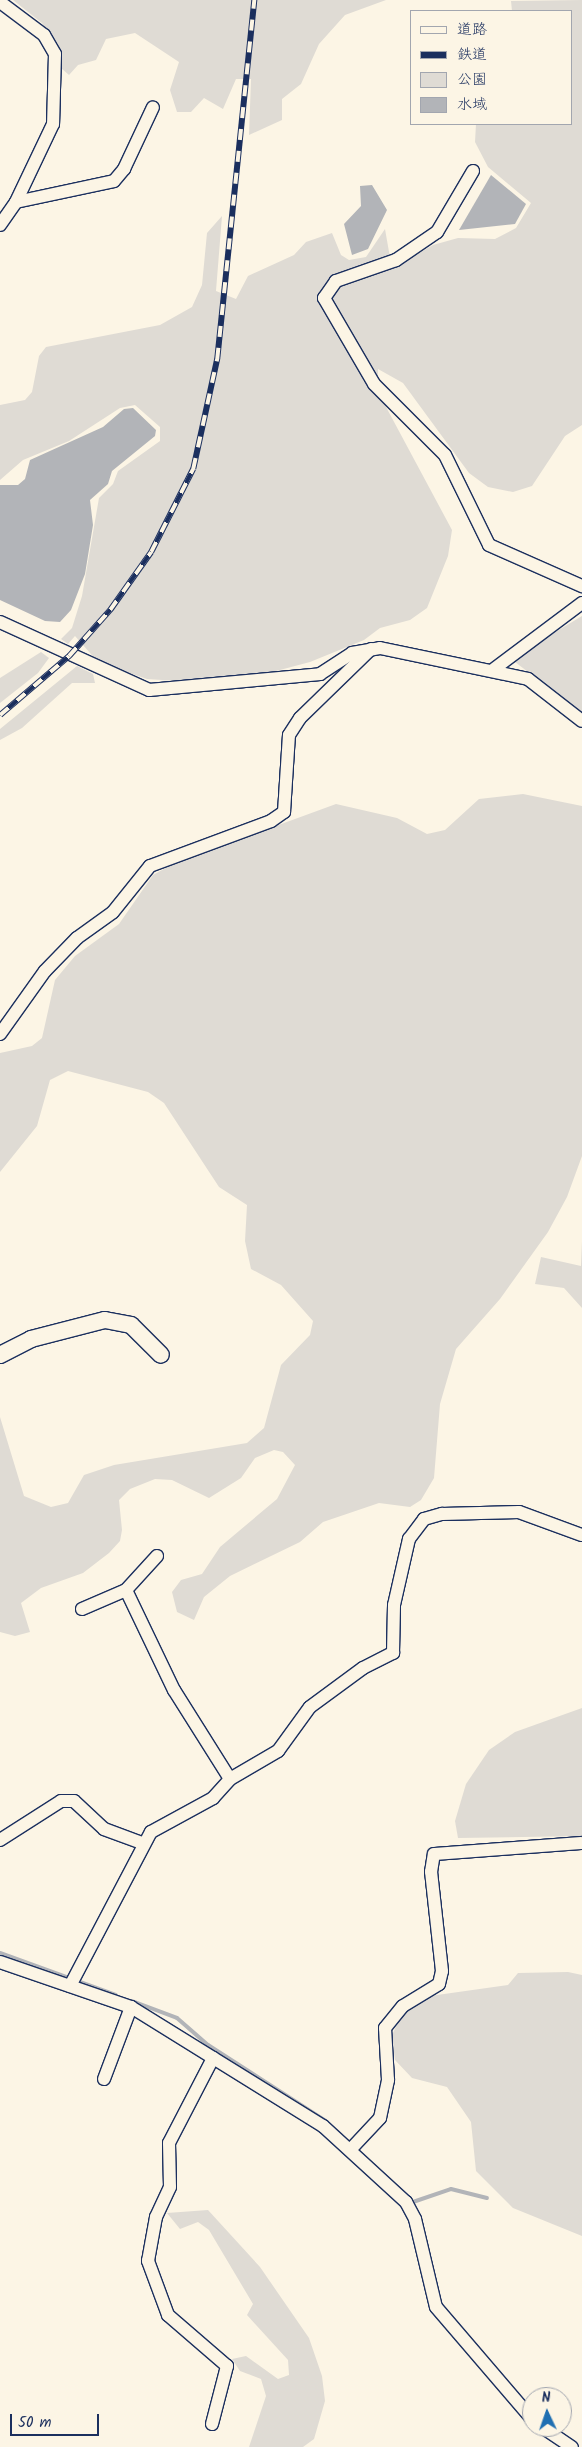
<!DOCTYPE html>
<html>
<head>
<meta charset="utf-8">
<style>
	body { margin:0 }
	#map { position:relative; width:582px; height:2447px; overflow:hidden; background:#fcf5e5; font-family:Kalam,"Klee One",sans-serif }
	div>[style] { position:absolute }
	.green>* { inset:0; background:#dfdbd4 }
	.water>* { inset:0; background:#b2b4b8 }
	.stream>* { height:4px; margin:-2px; padding:0 2px; transform-origin:2px; border-radius:2px; background:#b2b4b8 }
	.roads { filter:drop-shadow(1px 0 #1b2f5e) drop-shadow(-1px 0 #1b2f5e) drop-shadow(0 1px #1b2f5e) drop-shadow(0 -1px #1b2f5e) }
	.minor>* { height:12px; margin:-6px; padding:0 6px; transform-origin:6px; border-radius:6px; background:#fcf5e5 }
	.tertiary>* { height:16px; margin:-8px; padding:0 8px; transform-origin:8px; border-radius:8px; background:#fcf5e5 }
	.rail>* { height:5.5px; margin-top:-2.75px; transform-origin:0; background:repeating-linear-gradient(90deg,#fcf5e5 0 11px,#1b2f5e 0 22px); box-sizing:border-box; border-block:1px solid #1b2f5e }
	span { translate:-50% -50%; white-space:nowrap; text-align:center; line-height:1.15; -webkit-text-stroke:4.5px #fcf5e5; paint-order:stroke }
	.legend { position:absolute; left:410px; top:10px; width:162px; height:115px; box-sizing:border-box; background:#fcf5e5; border:1px solid #a2a6af; margin:0; padding:6px 9px; list-style:none; font-size:15px; color:#1b2f5e }
	.legend li { display:flex; align-items:center; gap:10px; height:25px }
	.legend b { width:25px; border:1px solid #a2a6af }
	.north { position:absolute; left:522px; top:2387px; width:50px; height:50px; box-sizing:border-box; background:#fcf5e5; border:1px solid #a2a6af; border-radius:50%; rotate:357deg; font-size:14px; font-weight:700; line-height:20px; text-align:center; color:#1b2f5e }
	.north::after { content:''; display:block; margin:auto; width:18px; height:22px; background:#1f6fb2; clip-path:polygon(50% 0,100% 100%,50% 72%,0 100%) }
	.scale { position:absolute; left:10px; top:2414px; width:89px; height:22px; box-sizing:border-box; border:2px solid #1b2f5e; border-top:0; padding-left:6px; font-size:15px; line-height:18px; white-space:nowrap; color:#1b2f5e; -webkit-text-stroke:4px #fcf5e5; paint-order:stroke }
</style>
</head>
<body>
<div id="map">
	<div class="green">
		<i style="clip-path:polygon(13px 0,386px 0,345px 15px,319px 44px,301px 84px,282px 99px,282px 120px,249px 135px,251px 79px,236px 79px,223px 109px,204px 98px,191px 112px,177px 112px,170px 90px,179px 62px,135px 33px,106px 39px,96px 60px,78px 65px,69px 75px,61px 68px,58px 44px,42px 23px)"></i>
		<i style="clip-path:polygon(582px 0,582px 425px,565px 436px,532px 486px,513px 492px,488px 487px,469px 473px,403px 383px,378px 369px,378px 392px,452px 530px,448px 556px,427px 608px,410px 620px,380px 628px,364px 640px,310px 662px,261px 675px,192px 682px,147px 679px,98px 662px,75px 636px,68px 644px,61px 639px,72px 628px,82px 596px,99px 498px,113px 484px,118px 471px,160px 441px,160px 427px,135px 405px,120px 408px,69px 441px,23px 460px,0 480px,0 405px,25px 400px,32px 392px,39px 356px,46px 347px,160px 325px,192px 307px,202px 285px,207px 233px,222px 216px,216px 291px,236px 299px,248px 276px,294px 255px,306px 242px,332px 233px,341px 255px,349px 260px,366px 257px,385px 229px,392px 269px,433px 245px,458px 238px,495px 239px,516px 228px,531px 203px,488px 167px,475px 142px,476px 124px,571px 124px,571px 11px,512px 11px,511px 1px)"></i>
		<i style="clip-path:polygon(582px 616px,582px 713px,515px 662px,519px 654px)"></i>
		<i style="clip-path:polygon(41px 652px,49px 658px,38px 673px,0 703px,0 678px)"></i>
		<i style="clip-path:polygon(77px 666px,93px 674px,95px 683px,72px 683px,22px 728px,0 740px,0 729px)"></i>
		<i style="clip-path:polygon(523px 794px,582px 806px,582px 1156px,567px 1197px,548px 1232px,500px 1299px,456px 1349px,440px 1404px,434px 1478px,421px 1500px,410px 1507px,379px 1503px,323px 1522px,300px 1542px,230px 1576px,204px 1597px,194px 1620px,177px 1612px,172px 1592px,181px 1580px,202px 1574px,220px 1547px,277px 1499px,295px 1465px,283px 1452px,274px 1450px,255px 1458px,241px 1478px,209px 1498px,172px 1480px,155px 1479px,130px 1489px,119px 1500px,122px 1530px,120px 1541px,109px 1553px,83px 1573px,41px 1588px,21px 1603px,30px 1632px,15px 1636px,0 1632px,0 1417px,24px 1496px,51px 1507px,68px 1503px,84px 1475px,114px 1465px,247px 1443px,264px 1428px,281px 1365px,310px 1335px,313px 1321px,281px 1285px,251px 1269px,245px 1241px,247px 1205px,219px 1187px,164px 1103px,148px 1092px,68px 1071px,50px 1080px,37px 1126px,0 1172px,0 1053px,32px 1046px,42px 1038px,55px 980px,75px 956px,119px 924px,153px 875px,175px 863px,336px 804px,397px 818px,427px 834px,445px 830px,479px 799px)"></i>
		<i style="clip-path:polygon(582px 1241px,582px 1308px,564px 1288px,535px 1284px,541px 1257px,581px 1266px)"></i>
		<i style="clip-path:polygon(582px 1708px,582px 1836px,458px 1838px,455px 1821px,466px 1784px,489px 1750px,515px 1732px)"></i>
		<i style="clip-path:polygon(568px 1972px,582px 1975px,582px 2236px,513px 2208px,476px 2171px,471px 2122px,447px 2087px,412px 2078px,395px 2060px,392px 2035px,402px 2014px,430px 1996px,508px 1985px,518px 1973px)"></i>
		<i style="clip-path:polygon(208px 2210px,260px 2267px,309px 2338px,322px 2376px,325px 2401px,314px 2439px,303px 2447px,249px 2447px,266px 2396px,261px 2379px,240px 2371px,232px 2359px,246px 2356px,278px 2379px,289px 2375px,288px 2360px,247px 2315px,253px 2304px,209px 2230px,198px 2222px,180px 2229px,167px 2213px)"></i>
	</div>
	<div class="water">
		<i style="clip-path:polygon(491px 175px,526px 204px,515px 224px,459px 230px)"></i>
		<i style="clip-path:polygon(372px 185px,387px 210px,368px 249px,352px 255px,344px 224px,361px 206px,360px 186px)"></i>
		<i style="clip-path:polygon(133px 408px,156px 430px,155px 436px,112px 471px,108px 484px,90px 500px,93px 525px,85px 574px,71px 610px,60px 622px,45px 621px,0 600px,0 485px,18px 485px,25px 479px,30px 460px,103px 427px,124px 409px)"></i>
	</div>
	<div class="stream">
		<i style="left:0;top:1953px;width:123px;rotate:19.9deg"></i>
		<i style="left:132px;top:2001px;width:48px;rotate:20.7deg"></i>
		<i style="left:177px;top:2018px;width:41px;rotate:41.1deg"></i>
		<i style="left:208px;top:2045px;width:140px;rotate:32.8deg"></i>
		<i style="left:410px;top:2203px;width:43px;rotate:-18.9deg"></i>
		<i style="left:451px;top:2189px;width:37px;rotate:14deg"></i>
	</div>
	<div class="roads">
		<div class="minor">
			<i style="left:0;top:2px;width:55px;rotate:36.9deg"></i>
			<i style="left:44px;top:35px;width:22px;rotate:60deg"></i>
			<i style="left:55px;top:54px;width:70px;rotate:91.6deg"></i>
			<i style="left:53px;top:124px;width:86px;rotate:115.4deg"></i>
			<i style="left:16px;top:202px;width:28px;rotate:125deg"></i>
			<i style="left:473px;top:171px;width:71px;rotate:120.5deg"></i>
			<i style="left:437px;top:232px;width:50px;rotate:145.7deg"></i>
			<i style="left:396px;top:260px;width:64px;rotate:160.7deg"></i>
			<i style="left:336px;top:281px;width:21px;rotate:125deg"></i>
			<i style="left:324px;top:298px;width:99px;rotate:59.8deg"></i>
			<i style="left:374px;top:384px;width:100px;rotate:45deg"></i>
			<i style="left:445px;top:455px;width:100px;rotate:63.9deg"></i>
			<i style="left:489px;top:545px;width:102px;rotate:23.8deg"></i>
			<i style="left:16px;top:202px;width:100px;rotate:-12.1deg"></i>
			<i style="left:114px;top:181px;width:16px;rotate:-50deg"></i>
			<i style="left:124px;top:169px;width:68px;rotate:-64.9deg"></i>
			<i style="left:0;top:622px;width:164px;rotate:24.5deg"></i>
			<i style="left:149px;top:690px;width:172px;rotate:-5.3deg"></i>
			<i style="left:320px;top:674px;width:38px;rotate:-33deg"></i>
			<i style="left:352px;top:653px;width:28px;rotate:-10deg"></i>
			<i style="left:380px;top:648px;width:151px;rotate:11.8deg"></i>
			<i style="left:528px;top:679px;width:68px;rotate:37.9deg"></i>
			<i style="left:494px;top:669px;width:110px;rotate:-36.9deg"></i>
			<i style="left:0;top:1034px;width:77px;rotate:-54.5deg"></i>
			<i style="left:45px;top:971px;width:46px;rotate:-45.9deg"></i>
			<i style="left:77px;top:938px;width:44px;rotate:-35.8deg"></i>
			<i style="left:113px;top:912px;width:59px;rotate:-51.2deg"></i>
			<i style="left:150px;top:866px;width:129px;rotate:-20.4deg"></i>
			<i style="left:271px;top:821px;width:16px;rotate:-35deg"></i>
			<i style="left:284px;top:812px;width:77px;rotate:-86.3deg"></i>
			<i style="left:289px;top:735px;width:20px;rotate:-57deg"></i>
			<i style="left:300px;top:718px;width:99px;rotate:-44.2deg"></i>
			<i style="left:126px;top:1590px;width:111px;rotate:64.4deg"></i>
			<i style="left:174px;top:1690px;width:105px;rotate:57.8deg"></i>
			<i style="left:82px;top:1609px;width:48px;rotate:-23.4deg"></i>
			<i style="left:126px;top:1590px;width:46px;rotate:-47.6deg"></i>
			<i style="left:0;top:1840px;width:72px;rotate:-32.6deg"></i>
			<i style="left:61px;top:1801px;width:13px"></i>
			<i style="left:74px;top:1801px;width:41px;rotate:43deg"></i>
			<i style="left:104px;top:1829px;width:40px;rotate:20.2deg"></i>
			<i style="left:0;top:1962px;width:139px;rotate:19deg"></i>
			<i style="left:131px;top:2007px;width:226px;rotate:31.8deg"></i>
			<i style="left:323px;top:2126px;width:113px;rotate:42.5deg"></i>
			<i style="left:406px;top:2202px;width:19px;rotate:62deg"></i>
			<i style="left:415px;top:2219px;width:90px;rotate:76.6deg"></i>
			<i style="left:436px;top:2307px;width:148px;rotate:49.4deg"></i>
			<i style="left:70px;top:1986px;width:174px;rotate:-62.3deg"></i>
			<i style="left:151px;top:1832px;width:71px;rotate:-28.7deg"></i>
			<i style="left:213px;top:1798px;width:25px;rotate:-48deg"></i>
			<i style="left:230px;top:1779px;width:56px;rotate:-30.3deg"></i>
			<i style="left:278px;top:1751px;width:54px;rotate:-54deg"></i>
			<i style="left:310px;top:1707px;width:66px;rotate:-36.3deg"></i>
			<i style="left:363px;top:1668px;width:34px;rotate:-27deg"></i>
			<i style="left:393px;top:1653px;width:48px;rotate:-88.8deg"></i>
			<i style="left:394px;top:1605px;width:68px;rotate:-77.2deg"></i>
			<i style="left:409px;top:1539px;width:25px;rotate:-53deg"></i>
			<i style="left:424px;top:1519px;width:19px;rotate:-16deg"></i>
			<i style="left:442px;top:1514px;width:77px;rotate:-1.5deg"></i>
			<i style="left:519px;top:1512px;width:67px;rotate:20.1deg"></i>
			<i style="left:104px;top:2079px;width:77px;rotate:-69.4deg"></i>
			<i style="left:350px;top:2150px;width:44px;rotate:-46.8deg"></i>
			<i style="left:380px;top:2118px;width:39px;rotate:-78deg"></i>
			<i style="left:388px;top:2080px;width:52px;rotate:-93.3deg"></i>
			<i style="left:385px;top:2028px;width:28px;rotate:-51deg"></i>
			<i style="left:403px;top:2006px;width:42px;rotate:-31.4deg"></i>
			<i style="left:439px;top:1984px;width:13px;rotate:-77deg"></i>
			<i style="left:442px;top:1971px;width:100px;rotate:-96.3deg"></i>
			<i style="left:431px;top:1872px;width:18px;rotate:-81deg"></i>
			<i style="left:434px;top:1854px;width:148px;rotate:-4.3deg"></i>
			<i style="left:212px;top:2424px;width:60px;rotate:-75.5deg"></i>
			<i style="left:227px;top:2366px;width:78px;rotate:-139.2deg"></i>
			<i style="left:168px;top:2315px;width:58px;rotate:-110.3deg"></i>
			<i style="left:148px;top:2261px;width:45px;rotate:-79.7deg"></i>
			<i style="left:156px;top:2217px;width:33px;rotate:-65deg"></i>
			<i style="left:170px;top:2187px;width:44px;rotate:-91.3deg"></i>
			<i style="left:169px;top:2143px;width:96px;rotate:-62.6deg"></i>
			<i style="left:542px;top:2427px;width:36px;rotate:34deg"></i>
		</div>
		<div class="tertiary">
			<i style="left:0;top:1355px;width:35px;rotate:-27deg"></i>
			<i style="left:31px;top:1339px;width:76px;rotate:-14.4deg"></i>
			<i style="left:105px;top:1320px;width:26px;rotate:11deg"></i>
			<i style="left:131px;top:1325px;width:42px;rotate:45deg"></i>
		</div>
	</div>
	<div class="rail">
		<i style="left:0;top:715px;width:91px;rotate:-40.5deg"></i>
		<i style="left:69px;top:656px;width:62px;rotate:-48.3deg"></i>
		<i style="left:110px;top:610px;width:71px;rotate:-54.7deg"></i>
		<i style="left:151px;top:552px;width:93px;rotate:-63.2deg"></i>
		<i style="left:193px;top:469px;width:113px;rotate:-77.7deg"></i>
		<i style="left:217px;top:359px;width:361px;rotate:-84.1deg"></i>
	</div>
	<ul class="legend">
	<li><b style="height:6px;background:#fcf5e5"></b>道路</li>
	<li><b style="height:6px;background:#1b2f5e"></b>鉄道</li>
	<li><b style="height:14px;background:#dfdbd4"></b>公園</li>
	<li><b style="height:14px;background:#b2b4b8"></b>水域</li>
	</ul>
	<div class="north">N</div>
	<div class="scale">50 m</div>
</div>
</body>
</html>
